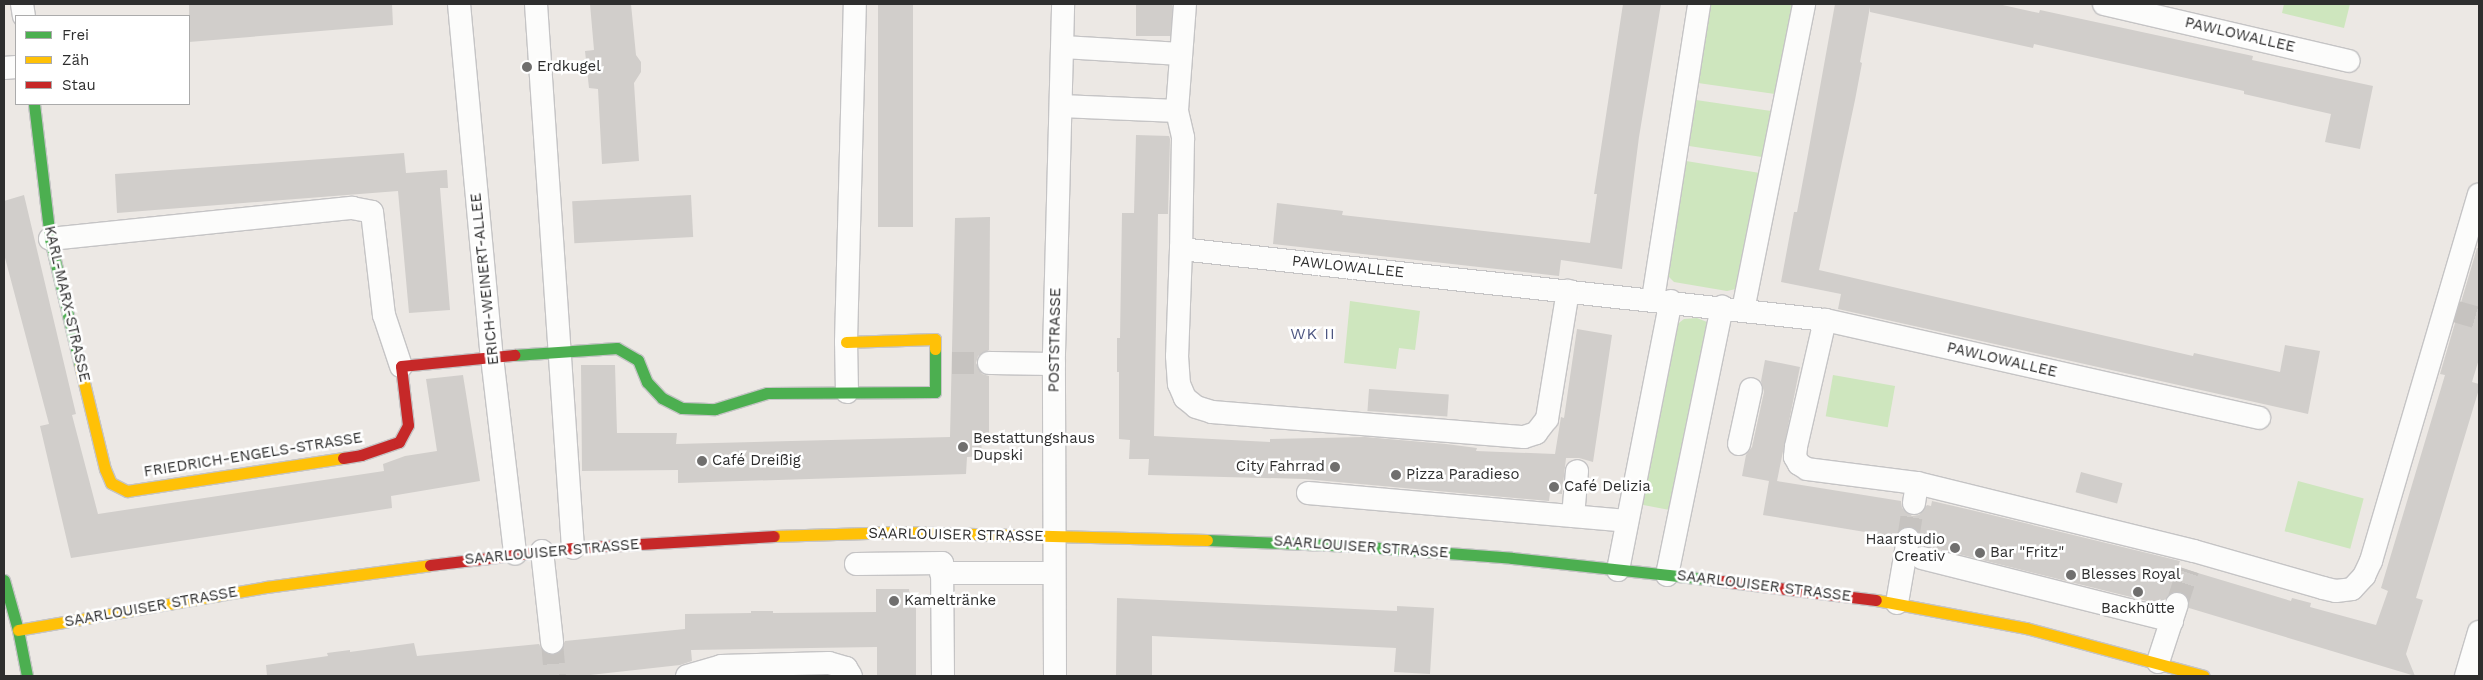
<!DOCTYPE html>
<html>
<head>
<meta charset="utf-8">
<style>
	body { margin:0 }
	#map { position:relative; width:2483px; height:680px; overflow:hidden; background:#ece8e4; font-family:"Work Sans",sans-serif }
	div>[style] { position:absolute }
	.green>* { inset:0; background:#cee6be; transform-origin:0 0 }
	.building>* { inset:0; background:#d1cecb; transform-origin:0 0 }
	.street-tunnel>* { height:22px; margin-top:-11px; transform-origin:0; background:repeating-linear-gradient(90deg,#c6c3c0 0 22px,transparent 0 33px) }
	.roads { filter:drop-shadow(1px 0 #c5c4c5) drop-shadow(-1px 0 #c5c4c5) drop-shadow(0 1px #c5c4c5) drop-shadow(0 -1px #c5c4c5) }
	.street>* { height:22px; margin:-11px; padding:0 11px; transform-origin:11px; border-radius:11px; background:#fcfcfb }
	.fast>* { height:11px; margin:-5.5px; padding:0 5.5px; transform-origin:5.5px; border-radius:5.5px; background:#4caf50 }
	.slow>* { height:11px; margin:-5.5px; padding:0 5.5px; transform-origin:5.5px; border-radius:5.5px; background:#ffc107 }
	.jam>* { height:11px; margin:-5.5px; padding:0 5.5px; transform-origin:5.5px; border-radius:5.5px; background:#c62828 }
	.dots>* { width:14px; height:14px; translate:-50% -50%; box-sizing:border-box; border:2px solid #fff; border-radius:50% }
	span { translate:-50% -50%; white-space:nowrap; text-align:center; line-height:1.15; -webkit-text-stroke:5px #fff; paint-order:stroke }
	.street-label { font-size:15px; color:#2e2e2e }
	.poi-label { font-size:15px; color:#2e2e2e }
	.left { translate:0 -50%; text-align:left }
	.right { translate:-100% -50%; text-align:right }
	.neighbourhood-label { font-size:16px; color:#4d5680; letter-spacing:1px }
	.frame { position:absolute; inset:0; border:5px solid #2e2e2e; pointer-events:none }
	.legend { position:absolute; left:15px; top:15px; width:175px; height:90px; box-sizing:border-box; background:#fff; border:1px solid #ababab; margin:0; padding:6px 9px; list-style:none; font-size:15px; color:#2e2e2e }
	.legend li { display:flex; align-items:center; gap:10px; height:25px }
	.legend b { width:25px; border:1px solid #ababab }
</style>
</head>
<body>
<div id="map">
	<div class="green">
		<i style="clip-path:polygon(evenodd,1708px 4px,1796px 4px,1740px 288px,1727px 291px,1674px 282px,1666px 274px,1708px 4px,1698px 83px,1775px 94px,1771px 111px,1696px 100px,1698px 83px,1708px 4px,1689px 146px,1762px 157px,1760px 173px,1686px 161px,1689px 146px)"></i>
		<i style="clip-path:polygon(2284px 4px,2350px 4px,2344px 28px,2282px 13px)"></i>
		<i style="clip-path:polygon(1350px 301px,1420px 311px,1415px 350px,1399px 348px,1396px 369px,1344px 363px)"></i>
		<i style="clip-path:polygon(1697px 318px,1707px 322px,1711px 332px,1675px 511px,1638px 504px,1675px 326px,1684px 319px)"></i>
		<i style="left:1833px;top:375px;width:63px;height:42px;rotate:10deg"></i>
		<i style="left:2298px;top:481px;width:68px;height:52px;rotate:15deg"></i>
	</div>
	<div class="building">
		<i style="clip-path:polygon(189px 4px,392px 4px,393px 25px,189px 42px)"></i>
		<i style="clip-path:polygon(590px 4px,631px 4px,636px 55px,641px 62px,641px 72px,634px 83px,639px 161px,602px 164px,598px 89px,589px 88px,585px 51px,594px 50px)"></i>
		<i style="left:878px;top:4px;width:35px;height:223px"></i>
		<i style="left:1136px;top:4px;width:36px;height:32px"></i>
		<i style="clip-path:polygon(1623px 4px,1661px 4px,1639px 137px,1622px 269px,1561px 260px,1559px 276px,1273px 244px,1277px 203px,1343px 211px,1342px 215px,1590px 243px,1597px 194px,1594px 194px)"></i>
		<i style="clip-path:polygon(1835px 4px,1998px 4px,2039px 13px,2040px 10px,2253px 56px,2252px 60px,2373px 86px,2360px 149px,2325px 142px,2331px 114px,2244px 94px,2244px 91px,2034px 44px,2033px 48px,1870px 12px,1870px 7px,1860px 62px,1862px 63px,1855px 100px,1819px 270px,2193px 356px,2194px 353px,2280px 372px,2285px 345px,2320px 351px,2308px 414px,1838px 309px,1841px 294px,1781px 282px,1794px 212px,1797px 212px,1807px 159px)"></i>
		<i style="clip-path:polygon(1136px 135px,1169px 136px,1170px 139px,1168px 214px,1158px 214px,1154px 436px,1270px 442px,1270px 439px,1365px 437px,1446px 444px,1477px 448px,1476px 451px,1555px 454px,1561px 417px,1564px 418px,1577px 329px,1612px 335px,1593px 462px,1579px 458px,1566px 458px,1562px 494px,1550px 493px,1549px 501px,1305px 479px,1148px 475px,1149px 459px,1129px 459px,1130px 440px,1119px 439px,1119px 372px,1117px 372px,1117px 338px,1120px 338px,1122px 213px,1134px 213px)"></i>
		<i style="clip-path:polygon(404px 153px,406px 173px,447px 170px,448px 188px,440px 188px,450px 310px,409px 313px,398px 191px,117px 213px,115px 174px)"></i>
		<i style="clip-path:polygon(24px 195px,76px 414px,72px 415px,98px 514px,384px 471px,383px 464px,405px 456px,437px 451px,426px 379px,463px 375px,480px 481px,391px 496px,392px 508px,71px 558px,40px 426px,49px 424px,4px 254px,4px 201px)"></i>
		<i style="left:691px;top:195px;width:42px;height:119px;rotate:87deg"></i>
		<i style="clip-path:polygon(990px 217px,989px 350px,978px 356px,976px 363px,982px 374px,989px 376px,989px 437px,981px 437px,982px 456px,967px 457px,966px 474px,678px 483px,678px 470px,582px 471px,581px 365px,615px 365px,617px 433px,677px 433px,676px 444px,950px 437px,955px 218px)"></i>
		<i style="clip-path:polygon(2477px 248px,2479px 248px,2479px 359px,2472px 382px,2479px 384px,2479px 389px,2416px 598px,2423px 600px,2406px 654px,2415px 676px,2189px 608px,2187px 596px,2181px 591px,2169px 594px,2163px 605px,1922px 545px,1920px 534px,1911px 526px,1903px 527px,1895px 537px,1763px 515px,1769px 481px,1742px 476px,1746px 455px,1752px 447px,1764px 392px,1761px 381px,1765px 360px,1800px 367px,1777px 481px,1901px 501px,1902px 508px,1912px 516px,1919px 515px,1927px 505px,1931px 506px,1932px 501px,1971px 510px,2180px 561px,2178px 567px,2291px 601px,2292px 598px,2311px 603px,2310px 607px,2376px 625px,2388px 591px,2381px 588px,2445px 375px,2440px 374px)"></i>
		<i style="left:1369px;top:389px;width:80px;height:22px;rotate:4deg"></i>
		<i style="left:2081px;top:472px;width:43px;height:21px;rotate:15deg"></i>
		<i style="clip-path:polygon(876px 589px,909px 589px,910px 597px,916px 597px,916px 676px,877px 676px,877px 647px,691px 650px,692px 661px,680px 665px,581px 676px,267px 676px,266px 665px,328px 656px,327px 653px,350px 650px,350px 652px,414px 643px,417px 656px,539px 644px,542px 650px,553px 655px,560px 652px,565px 641px,685px 629px,685px 614px,751px 613px,751px 611px,773px 611px,773px 613px,876px 612px)"></i>
		<i style="clip-path:polygon(1117px 598px,1397px 611px,1397px 606px,1434px 608px,1430px 674px,1394px 672px,1396px 648px,1152px 636px,1152px 676px,1116px 676px)"></i>
	</div>
	<div class="street-tunnel">
		<i style="left:2454px;top:311px;width:26px;rotate:16deg"></i>
		<i style="left:952px;top:363px;width:37px"></i>
		<i style="left:1908px;top:539px;width:36px;rotate:-81deg"></i>
		<i style="left:2177px;top:604px;width:36px;rotate:-72deg"></i>
		<i style="left:552px;top:642px;width:34px;rotate:85deg"></i>
	</div>
	<div class="roads">
		<div class="street">
			<i style="left:22px;top:4px;width:12px;rotate:81deg"></i>
			<i style="left:459px;top:4px;width:355px;rotate:84.7deg"></i>
			<i style="left:492px;top:357px;width:198px;rotate:83.3deg"></i>
			<i style="left:536px;top:4px;width:545px;rotate:86.11deg"></i>
			<i style="left:1185px;top:4px;width:107px;rotate:94.3deg"></i>
			<i style="left:1177px;top:111px;width:28px;rotate:77deg"></i>
			<i style="left:1183px;top:138px;width:111px;rotate:91deg"></i>
			<i style="left:1181px;top:249px;width:648px;rotate:6.29deg"></i>
			<i style="left:1825px;top:320px;width:445px;rotate:12.7deg"></i>
			<i style="left:2104px;top:4px;width:251px;rotate:13.1deg"></i>
			<i style="left:1063px;top:47px;width:118px;rotate:3.4deg"></i>
			<i style="left:4px;top:68px;width:12px;rotate:-5deg"></i>
			<i style="left:1061px;top:106px;width:116px;rotate:2.5deg"></i>
			<i style="left:50px;top:239px;width:304px;rotate:-5.9deg"></i>
			<i style="left:352px;top:208px;width:20px;rotate:11deg"></i>
			<i style="left:372px;top:212px;width:104px;rotate:83.4deg"></i>
			<i style="left:384px;top:315px;width:54px;rotate:71.6deg"></i>
			<i style="left:1181px;top:249px;width:107px;rotate:92.1deg"></i>
			<i style="left:1177px;top:356px;width:28px;rotate:86deg"></i>
			<i style="left:1179px;top:384px;width:15px;rotate:67deg"></i>
			<i style="left:1185px;top:398px;width:14px;rotate:39deg"></i>
			<i style="left:1196px;top:407px;width:17px;rotate:17deg"></i>
			<i style="left:1212px;top:412px;width:313px;rotate:4.6deg"></i>
			<i style="left:1524px;top:437px;width:13px;rotate:-18deg"></i>
			<i style="left:1536px;top:433px;width:18px;rotate:-52deg"></i>
			<i style="left:1547px;top:419px;width:130px;rotate:-80.7deg"></i>
			<i style="left:1653px;top:299px;width:299px;rotate:-81.1deg"></i>
			<i style="left:1743px;top:310px;width:312px;rotate:-78.7deg"></i>
			<i style="left:1825px;top:320px;width:130px;rotate:102.9deg"></i>
			<i style="left:1796px;top:447px;width:10px;rotate:96deg"></i>
			<i style="left:1795px;top:457px;width:8px;rotate:60deg"></i>
			<i style="left:1799px;top:464px;width:9px;rotate:32deg"></i>
			<i style="left:1807px;top:469px;width:111px;rotate:7.3deg"></i>
			<i style="left:1917px;top:483px;width:285px;rotate:13.8deg"></i>
			<i style="left:2194px;top:551px;width:134px;rotate:16deg"></i>
			<i style="left:2323px;top:588px;width:13px;rotate:13deg"></i>
			<i style="left:2336px;top:591px;width:16px;rotate:-7deg"></i>
			<i style="left:2352px;top:589px;width:18px;rotate:-47deg"></i>
			<i style="left:2364px;top:576px;width:17px;rotate:-65deg"></i>
			<i style="left:2371px;top:561px;width:382px;rotate:-73.6deg"></i>
			<i style="left:989px;top:363px;width:65px;rotate:0.9deg"></i>
			<i style="left:847px;top:392px;width:50px;rotate:-91.1deg"></i>
			<i style="left:846px;top:342px;width:338px;rotate:-88.5deg"></i>
			<i style="left:1739px;top:444px;width:56px;rotate:-77.7deg"></i>
			<i style="left:1308px;top:493px;width:320px;rotate:5deg"></i>
			<i style="left:1914px;top:503px;width:20px;rotate:-81deg"></i>
			<i style="left:1573px;top:516px;width:45px;rotate:-84.9deg"></i>
			<i style="left:542px;top:551px;width:92px;rotate:83.7deg"></i>
			<i style="left:1922px;top:558px;width:258px;rotate:14.1deg"></i>
			<i style="left:856px;top:564px;width:86px;rotate:-0.7deg"></i>
			<i style="left:942px;top:563px;width:113px;rotate:89.5deg"></i>
			<i style="left:1618px;top:570px;width:274px;rotate:-78.9deg"></i>
			<i style="left:941px;top:573px;width:113px"></i>
			<i style="left:1667px;top:575px;width:274px;rotate:-78.4deg"></i>
			<i style="left:1897px;top:603px;width:65px;rotate:-80.2deg"></i>
			<i style="left:2158px;top:662px;width:61px;rotate:-71.9deg"></i>
			<i style="left:687px;top:676px;width:35px;rotate:-16deg"></i>
			<i style="left:721px;top:666px;width:108px;rotate:-1.6deg"></i>
			<i style="left:829px;top:663px;width:18px;rotate:16deg"></i>
			<i style="left:846px;top:668px;width:9px;rotate:58deg"></i>
			<i style="left:1055px;top:676px;width:323px;rotate:-90.2deg"></i>
			<i style="left:1054px;top:353px;width:349px;rotate:-88.5deg"></i>
			<i style="left:2466px;top:676px;width:46px;rotate:-73.5deg"></i>
		</div>
		<div class="fast">
			<i style="left:34px;top:104px;width:136px;rotate:83.2deg"></i>
			<i style="left:50px;top:239px;width:130px;rotate:76.7deg"></i>
			<i style="left:514px;top:355px;width:103px;rotate:-3.9deg"></i>
			<i style="left:617px;top:348px;width:24px;rotate:30deg"></i>
			<i style="left:638px;top:360px;width:24px;rotate:68deg"></i>
			<i style="left:647px;top:382px;width:22px;rotate:47deg"></i>
			<i style="left:662px;top:398px;width:22px;rotate:27deg"></i>
			<i style="left:682px;top:408px;width:33px;rotate:2deg"></i>
			<i style="left:715px;top:409px;width:54px;rotate:-17.1deg"></i>
			<i style="left:767px;top:393px;width:168px;rotate:-0.3deg"></i>
			<i style="left:935px;top:392px;width:43px;rotate:-90deg"></i>
			<i style="left:1207px;top:540px;width:147px;rotate:2.3deg"></i>
			<i style="left:1354px;top:546px;width:158px;rotate:4.3deg"></i>
			<i style="left:1512px;top:558px;width:202px;rotate:6.2deg"></i>
			<i style="left:4px;top:580px;width:52px;rotate:74.4deg"></i>
			<i style="left:18px;top:630px;width:47px;rotate:78.9deg"></i>
		</div>
		<div class="slow">
			<i style="left:846px;top:342px;width:89px;rotate:-1.9deg"></i>
			<i style="left:935px;top:339px;width:10px;rotate:90deg"></i>
			<i style="left:80px;top:366px;width:106px;rotate:76.4deg"></i>
			<i style="left:105px;top:469px;width:15px;rotate:67deg"></i>
			<i style="left:111px;top:483px;width:18px;rotate:27deg"></i>
			<i style="left:127px;top:491px;width:219px;rotate:-8.7deg"></i>
			<i style="left:774px;top:536px;width:124px;rotate:-1.8deg"></i>
			<i style="left:898px;top:532px;width:309px;rotate:1.5deg"></i>
			<i style="left:1876px;top:600px;width:153px;rotate:10.6deg"></i>
			<i style="left:2026px;top:628px;width:184px;rotate:15.1deg"></i>
			<i style="left:18px;top:630px;width:252px;rotate:-9.8deg"></i>
			<i style="left:266px;top:587px;width:165px;rotate:-7.6deg"></i>
		</div>
		<div class="jam">
			<i style="left:343px;top:458px;width:18px;rotate:-9deg"></i>
			<i style="left:361px;top:455px;width:40px;rotate:-18.9deg"></i>
			<i style="left:399px;top:442px;width:19px;rotate:-62deg"></i>
			<i style="left:408px;top:425px;width:59px;rotate:-96.8deg"></i>
			<i style="left:401px;top:366px;width:114px;rotate:-5.6deg"></i>
			<i style="left:430px;top:565px;width:144px;rotate:-6.8deg"></i>
			<i style="left:573px;top:548px;width:201px;rotate:-3.4deg"></i>
			<i style="left:1713px;top:580px;width:164px;rotate:7deg"></i>
		</div>
	</div>
	<div class="dots">
		<i style="left:527px;top:67px;background:#706f6e"></i>
		<i style="left:963px;top:447px;background:#706f6e"></i>
		<i style="left:702px;top:461px;background:#706f6e"></i>
		<i style="left:1335px;top:467px;background:#706f6e"></i>
		<i style="left:1396px;top:475px;background:#706f6e"></i>
		<i style="left:1554px;top:487px;background:#706f6e"></i>
		<i style="left:1955px;top:548px;background:#706f6e"></i>
		<i style="left:1980px;top:553px;background:#706f6e"></i>
		<i style="left:2071px;top:575px;background:#706f6e"></i>
		<i style="left:2138px;top:592px;background:#706f6e"></i>
		<i style="left:894px;top:601px;background:#706f6e"></i>
	</div>
	<div class="street-label">
		<span style="left:2240px;top:35px;rotate:13deg">PAWLOWALLEE</span>
		<span style="left:1348px;top:267px;rotate:6deg">PAWLOWALLEE</span>
		<span style="left:485px;top:279px;rotate:-96deg">ERICH-WEINERT-ALLEE</span>
		<span style="left:67px;top:304px;rotate:77deg">KARL-MARX-STRASSE</span>
		<span style="left:1055px;top:340px;rotate:-89deg">POSTSTRASSE</span>
		<span style="left:2002px;top:360px;rotate:13deg">PAWLOWALLEE</span>
		<span style="left:253px;top:455px;rotate:-9deg">FRIEDRICH-ENGELS-STRASSE</span>
		<span style="left:956px;top:535px;rotate:1deg">SAARLOUISER STRASSE</span>
		<span style="left:1361px;top:547px;rotate:4deg">SAARLOUISER STRASSE</span>
		<span style="left:552px;top:552px;rotate:-5deg">SAARLOUISER STRASSE</span>
		<span style="left:1764px;top:586px;rotate:7deg">SAARLOUISER STRASSE</span>
		<span style="left:151px;top:607px;rotate:-10deg">SAARLOUISER STRASSE</span>
	</div>
	<div class="poi-label">
		<span class="left" style="left:537px;top:67px">Erdkugel</span>
		<span class="left" style="left:973px;top:447px">Bestattungshaus<br>Dupski</span>
		<span class="left" style="left:712px;top:461px">Café Dreißig</span>
		<span class="right" style="left:1325px;top:467px">City Fahrrad</span>
		<span class="left" style="left:1406px;top:475px">Pizza Paradieso</span>
		<span class="left" style="left:1564px;top:487px">Café Delizia</span>
		<span class="right" style="left:1945px;top:548px">Haarstudio<br>Creativ</span>
		<span class="left" style="left:1990px;top:553px">Bar "Fritz"</span>
		<span class="left" style="left:2081px;top:575px">Blesses Royal</span>
		<span class="left" style="left:904px;top:601px">Kameltränke</span>
		<span style="left:2138px;top:609px">Backhütte</span>
	</div>
	<div class="neighbourhood-label">
		<span style="left:1313px;top:334px">WK II</span>
	</div>
	<div class="frame"></div>
	<ul class="legend">
	<li><b style="height:6px;background:#4caf50"></b>Frei</li>
	<li><b style="height:6px;background:#ffc107"></b>Zäh</li>
	<li><b style="height:6px;background:#c62828"></b>Stau</li>
	</ul>
</div>
</body>
</html>
